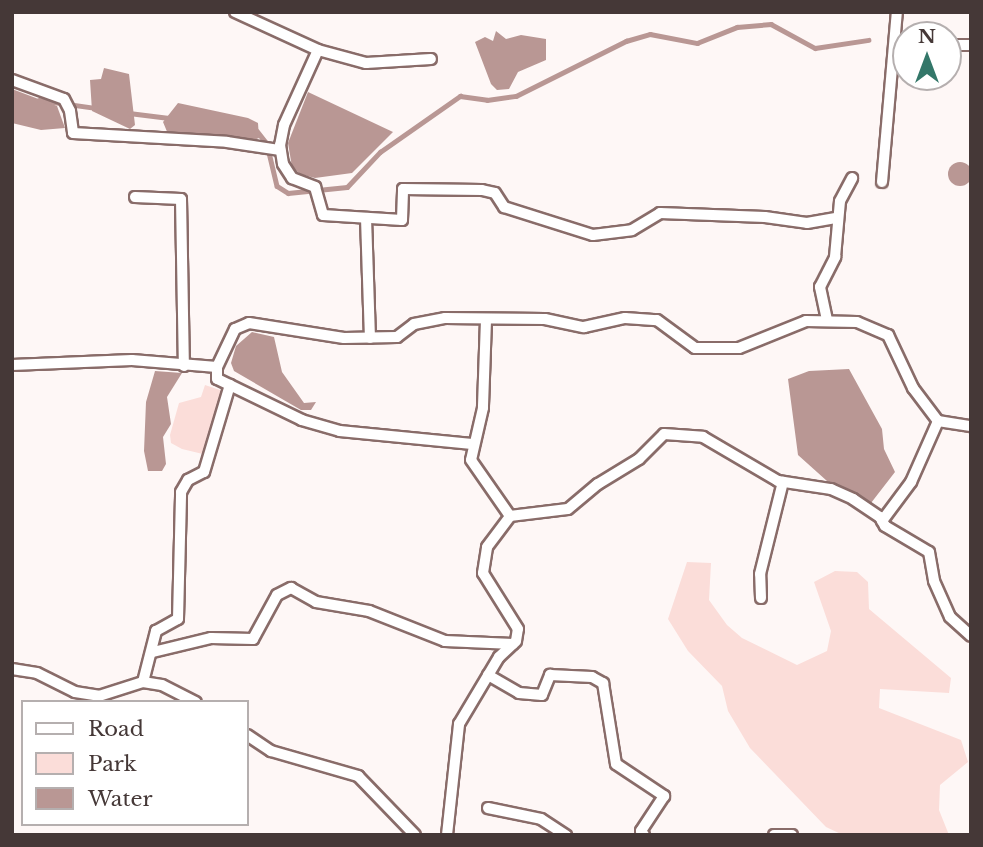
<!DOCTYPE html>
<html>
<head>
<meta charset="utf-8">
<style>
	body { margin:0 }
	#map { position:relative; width:983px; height:847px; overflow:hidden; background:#fef7f6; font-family:"Libre Baskerville",serif }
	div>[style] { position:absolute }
	.green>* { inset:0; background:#fbddd9 }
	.water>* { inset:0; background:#b99794 }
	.round { border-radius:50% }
	.stream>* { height:4.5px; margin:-2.25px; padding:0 2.25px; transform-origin:2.25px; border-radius:2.25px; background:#b99794 }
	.roads { filter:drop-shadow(2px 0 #896c69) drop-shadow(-2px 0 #896c69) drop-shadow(0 2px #896c69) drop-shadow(0 -2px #896c69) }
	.minor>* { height:10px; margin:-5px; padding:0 5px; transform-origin:5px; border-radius:5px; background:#fff }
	span { translate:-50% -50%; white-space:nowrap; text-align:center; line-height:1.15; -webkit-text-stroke:7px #fff; paint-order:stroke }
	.frame { position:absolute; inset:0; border:14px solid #453837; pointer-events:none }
	.legend { position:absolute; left:21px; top:700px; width:228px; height:126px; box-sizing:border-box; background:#fff; border:2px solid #b5afaf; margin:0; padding:9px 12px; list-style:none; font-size:21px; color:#453837 }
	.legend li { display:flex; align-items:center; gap:14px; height:35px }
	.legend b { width:35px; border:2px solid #b5afaf }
	.north { position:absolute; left:892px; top:21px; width:70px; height:70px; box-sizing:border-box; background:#fff; border:2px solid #b5afaf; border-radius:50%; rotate:0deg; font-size:19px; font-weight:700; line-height:28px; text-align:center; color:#453837 }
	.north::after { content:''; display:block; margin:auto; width:24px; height:32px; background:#337769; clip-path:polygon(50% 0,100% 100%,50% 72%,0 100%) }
</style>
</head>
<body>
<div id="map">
	<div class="green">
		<i style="clip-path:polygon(205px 385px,223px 391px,207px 455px,182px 449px,171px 443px,170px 435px,179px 403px,201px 397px)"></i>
		<i style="clip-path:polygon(687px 562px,711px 563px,709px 600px,727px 625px,742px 638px,797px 665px,827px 651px,831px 631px,814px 582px,835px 571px,857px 572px,868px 582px,869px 609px,951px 678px,949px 693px,880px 689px,879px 708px,961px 740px,968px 762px,940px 785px,939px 810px,949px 835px,843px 835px,826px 827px,750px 748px,728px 711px,722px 686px,688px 651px,668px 619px)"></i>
	</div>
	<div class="water">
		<i style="clip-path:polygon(496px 31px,506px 39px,521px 35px,546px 39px,546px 60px,518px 72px,509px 89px,497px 90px,491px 84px,475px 42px,485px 37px,493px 41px)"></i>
		<i style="clip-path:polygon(104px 68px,129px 74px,135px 125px,130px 129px,92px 111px,90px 80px,101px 79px)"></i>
		<i style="clip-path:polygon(12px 89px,57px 106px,65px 128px,41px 130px,12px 123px)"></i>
		<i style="clip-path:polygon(308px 92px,393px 132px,352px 173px,315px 178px,300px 174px,292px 167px,288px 143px)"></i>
		<i style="clip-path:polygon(178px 103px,248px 118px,258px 123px,259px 138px,247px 143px,232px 137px,168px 134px,163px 122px)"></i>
		<i class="round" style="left:948px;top:162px;width:24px;height:24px"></i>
		<i style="clip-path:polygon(252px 332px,274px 337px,282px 372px,304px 403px,316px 402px,311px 410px,301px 410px,234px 371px,231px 363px,236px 346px)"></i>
		<i style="clip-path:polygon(849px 369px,882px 429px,884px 449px,895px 472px,871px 503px,827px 481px,798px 455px,788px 379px,809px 371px)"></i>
		<i style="clip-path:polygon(155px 371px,182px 373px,167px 397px,171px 424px,163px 437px,166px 464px,162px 471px,148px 471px,144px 451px,146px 402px)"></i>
	</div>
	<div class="stream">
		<i style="left:39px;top:100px;width:58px;rotate:8deg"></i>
		<i style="left:129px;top:113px;width:40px;rotate:7.1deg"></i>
		<i style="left:257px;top:131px;width:16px;rotate:52deg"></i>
		<i style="left:267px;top:144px;width:43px;rotate:76.6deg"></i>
		<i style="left:277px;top:186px;width:13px;rotate:32deg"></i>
		<i style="left:288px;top:193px;width:59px;rotate:-5.8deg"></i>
		<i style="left:347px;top:187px;width:48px;rotate:-46.7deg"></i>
		<i style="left:380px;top:152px;width:98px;rotate:-35deg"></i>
		<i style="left:460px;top:96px;width:27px;rotate:8deg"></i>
		<i style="left:487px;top:100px;width:29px;rotate:-8deg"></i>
		<i style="left:516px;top:96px;width:123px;rotate:-26.6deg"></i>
		<i style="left:626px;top:41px;width:25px;rotate:-16deg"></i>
		<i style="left:650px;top:34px;width:48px;rotate:10.8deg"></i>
		<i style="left:697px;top:43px;width:43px;rotate:-21.8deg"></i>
		<i style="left:737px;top:27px;width:34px;rotate:-5deg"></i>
		<i style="left:771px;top:24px;width:50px;rotate:28.6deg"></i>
		<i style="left:815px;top:48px;width:54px;rotate:-8.6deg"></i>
	</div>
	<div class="roads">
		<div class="minor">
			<i style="left:235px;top:12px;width:91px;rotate:24.6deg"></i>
			<i style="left:318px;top:50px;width:50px;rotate:15.2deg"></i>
			<i style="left:366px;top:63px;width:65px;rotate:-3.5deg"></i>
			<i style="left:948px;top:45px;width:23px"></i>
			<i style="left:318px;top:50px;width:82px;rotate:114.4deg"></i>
			<i style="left:284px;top:125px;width:20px;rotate:101deg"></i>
			<i style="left:280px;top:145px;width:19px;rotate:81deg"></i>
			<i style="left:283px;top:164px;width:17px;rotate:57deg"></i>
			<i style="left:292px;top:178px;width:25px;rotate:21deg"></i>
			<i style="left:315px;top:187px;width:29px;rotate:74deg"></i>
			<i style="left:323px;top:215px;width:79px;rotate:3.6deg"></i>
			<i style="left:402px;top:220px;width:31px;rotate:-88deg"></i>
			<i style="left:403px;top:189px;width:79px;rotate:0.7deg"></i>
			<i style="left:482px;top:190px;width:13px;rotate:13deg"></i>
			<i style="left:495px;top:193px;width:17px;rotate:57deg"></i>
			<i style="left:504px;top:207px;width:93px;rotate:17.5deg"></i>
			<i style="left:593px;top:235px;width:39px;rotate:-7deg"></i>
			<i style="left:632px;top:230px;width:33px;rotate:-31deg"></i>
			<i style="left:660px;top:213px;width:105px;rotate:2.2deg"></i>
			<i style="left:765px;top:217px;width:42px;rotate:8.1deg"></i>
			<i style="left:807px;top:223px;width:29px;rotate:-10deg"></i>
			<i style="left:12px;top:80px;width:55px;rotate:20.1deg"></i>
			<i style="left:64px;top:99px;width:13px;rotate:63deg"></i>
			<i style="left:70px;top:111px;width:22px;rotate:82deg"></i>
			<i style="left:73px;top:133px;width:154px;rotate:3.3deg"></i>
			<i style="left:227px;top:142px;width:54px;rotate:8.6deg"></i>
			<i style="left:882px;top:182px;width:171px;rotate:-85deg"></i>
			<i style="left:135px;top:197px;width:46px;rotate:2.5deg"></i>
			<i style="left:181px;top:199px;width:167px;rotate:89deg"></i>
			<i style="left:366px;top:218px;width:120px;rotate:88.1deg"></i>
			<i style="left:486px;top:320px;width:88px;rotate:92deg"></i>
			<i style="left:483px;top:408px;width:53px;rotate:103deg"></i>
			<i style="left:471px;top:460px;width:68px;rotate:55.1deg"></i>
			<i style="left:827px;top:320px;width:34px;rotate:-102deg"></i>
			<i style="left:820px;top:287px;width:34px;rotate:-63deg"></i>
			<i style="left:835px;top:257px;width:56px;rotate:-84.9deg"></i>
			<i style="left:840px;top:201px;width:26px;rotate:-62deg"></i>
			<i style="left:12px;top:365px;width:120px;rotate:-2.4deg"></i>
			<i style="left:132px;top:360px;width:85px;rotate:4.7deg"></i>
			<i style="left:472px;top:444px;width:133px;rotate:-174.4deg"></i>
			<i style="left:340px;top:431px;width:40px;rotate:-164deg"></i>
			<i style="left:302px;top:420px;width:94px;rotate:-154.2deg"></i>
			<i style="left:217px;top:379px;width:12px;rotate:-90deg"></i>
			<i style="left:217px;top:367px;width:42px;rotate:-64.7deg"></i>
			<i style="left:235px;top:329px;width:15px;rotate:-23deg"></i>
			<i style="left:249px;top:323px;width:96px;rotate:9deg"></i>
			<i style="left:344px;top:338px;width:53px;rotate:-1.1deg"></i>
			<i style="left:397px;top:337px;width:21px;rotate:-37deg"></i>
			<i style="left:414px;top:324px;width:32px;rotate:-11deg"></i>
			<i style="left:445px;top:318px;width:100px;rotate:0.6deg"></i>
			<i style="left:545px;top:319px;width:40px;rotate:12deg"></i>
			<i style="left:584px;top:327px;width:42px;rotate:-12.4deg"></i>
			<i style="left:625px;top:318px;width:32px;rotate:4deg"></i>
			<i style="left:657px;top:320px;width:47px;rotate:36.4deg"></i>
			<i style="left:695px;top:348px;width:44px"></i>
			<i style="left:739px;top:348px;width:72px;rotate:-21.9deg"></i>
			<i style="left:806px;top:321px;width:51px;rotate:1.1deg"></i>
			<i style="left:857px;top:322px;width:34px;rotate:23deg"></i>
			<i style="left:888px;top:335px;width:59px;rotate:64.7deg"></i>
			<i style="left:913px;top:388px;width:41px;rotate:52.9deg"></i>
			<i style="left:938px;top:421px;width:33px;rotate:9deg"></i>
			<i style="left:882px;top:521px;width:49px;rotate:-53.4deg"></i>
			<i style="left:911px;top:482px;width:67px;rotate:-66.1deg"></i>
			<i style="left:761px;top:598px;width:24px;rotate:-92deg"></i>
			<i style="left:760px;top:574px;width:95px;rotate:-76deg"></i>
			<i style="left:153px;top:652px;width:60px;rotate:-13.6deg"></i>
			<i style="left:211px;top:638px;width:42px;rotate:1.4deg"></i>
			<i style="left:253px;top:639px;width:50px;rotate:-61.4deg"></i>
			<i style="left:277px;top:595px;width:16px;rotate:-27deg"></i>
			<i style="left:291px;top:588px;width:29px;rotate:29deg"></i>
			<i style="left:316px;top:602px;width:54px;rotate:9.6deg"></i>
			<i style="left:369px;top:611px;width:82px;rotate:21.5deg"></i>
			<i style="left:445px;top:641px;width:68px;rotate:2.5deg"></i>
			<i style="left:12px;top:669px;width:25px;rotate:9deg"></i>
			<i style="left:37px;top:673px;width:42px;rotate:26.6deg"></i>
			<i style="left:75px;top:692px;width:24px;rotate:9deg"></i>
			<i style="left:99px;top:696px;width:46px;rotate:-17.7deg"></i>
			<i style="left:143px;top:682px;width:19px;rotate:9deg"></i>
			<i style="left:162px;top:685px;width:38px;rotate:27deg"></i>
			<i style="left:488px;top:675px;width:36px;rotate:30deg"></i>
			<i style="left:519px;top:693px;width:23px;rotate:5deg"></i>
			<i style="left:542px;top:695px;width:22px;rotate:-68deg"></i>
			<i style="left:550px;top:675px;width:42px;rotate:2.7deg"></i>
			<i style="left:592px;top:677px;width:13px;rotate:29deg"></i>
			<i style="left:603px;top:683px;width:82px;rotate:80.9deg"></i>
			<i style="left:616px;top:764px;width:58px;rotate:33.7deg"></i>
			<i style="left:664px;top:796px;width:42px;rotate:123.3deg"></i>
			<i style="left:641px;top:831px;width:5px;rotate:53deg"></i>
			<i style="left:143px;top:682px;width:53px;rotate:-75.7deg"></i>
			<i style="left:156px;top:631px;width:25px;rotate:-29deg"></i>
			<i style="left:178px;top:619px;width:127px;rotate:-88.6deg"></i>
			<i style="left:181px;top:492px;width:14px;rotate:-60deg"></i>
			<i style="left:188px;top:480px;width:18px;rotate:-27deg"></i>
			<i style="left:204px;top:472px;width:91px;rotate:-73.4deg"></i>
			<i style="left:247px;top:735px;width:29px;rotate:34deg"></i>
			<i style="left:271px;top:751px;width:91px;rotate:16deg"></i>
			<i style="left:358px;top:776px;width:82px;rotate:46deg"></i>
			<i style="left:488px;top:808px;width:54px;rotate:11.7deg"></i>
			<i style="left:541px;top:819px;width:30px;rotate:33deg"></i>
			<i style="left:447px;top:835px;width:112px;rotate:-83.8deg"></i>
			<i style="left:459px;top:724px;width:78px;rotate:-59.2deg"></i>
			<i style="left:499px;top:657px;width:23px;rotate:-43deg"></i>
			<i style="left:516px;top:641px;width:12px;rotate:-81deg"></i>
			<i style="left:518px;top:629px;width:66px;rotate:-122deg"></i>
			<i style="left:483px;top:573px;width:26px;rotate:-81deg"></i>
			<i style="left:487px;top:547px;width:39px;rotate:-53deg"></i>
			<i style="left:510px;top:516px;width:58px;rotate:-6.9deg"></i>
			<i style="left:568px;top:509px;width:39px;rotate:-40deg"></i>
			<i style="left:598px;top:484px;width:48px;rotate:-31.4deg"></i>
			<i style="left:639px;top:459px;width:35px;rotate:-45deg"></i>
			<i style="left:664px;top:434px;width:39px;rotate:4deg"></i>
			<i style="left:703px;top:437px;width:87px;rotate:30.4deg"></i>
			<i style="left:778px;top:481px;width:54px;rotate:8.6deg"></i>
			<i style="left:831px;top:489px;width:24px;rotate:24deg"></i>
			<i style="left:853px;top:499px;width:32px;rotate:34deg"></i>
			<i style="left:880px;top:517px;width:10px;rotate:61deg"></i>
			<i style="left:885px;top:526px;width:51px;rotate:30.6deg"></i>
			<i style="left:929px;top:552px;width:29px;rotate:80deg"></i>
			<i style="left:934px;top:581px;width:39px;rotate:66deg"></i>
			<i style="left:950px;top:617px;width:28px;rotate:42deg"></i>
			<i style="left:774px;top:835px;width:18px"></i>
		</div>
	</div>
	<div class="frame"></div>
	<ul class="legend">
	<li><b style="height:9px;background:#fff"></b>Road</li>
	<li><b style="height:19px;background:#fbddd9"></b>Park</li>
	<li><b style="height:19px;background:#b99794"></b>Water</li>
	</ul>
	<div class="north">N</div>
</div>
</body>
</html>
